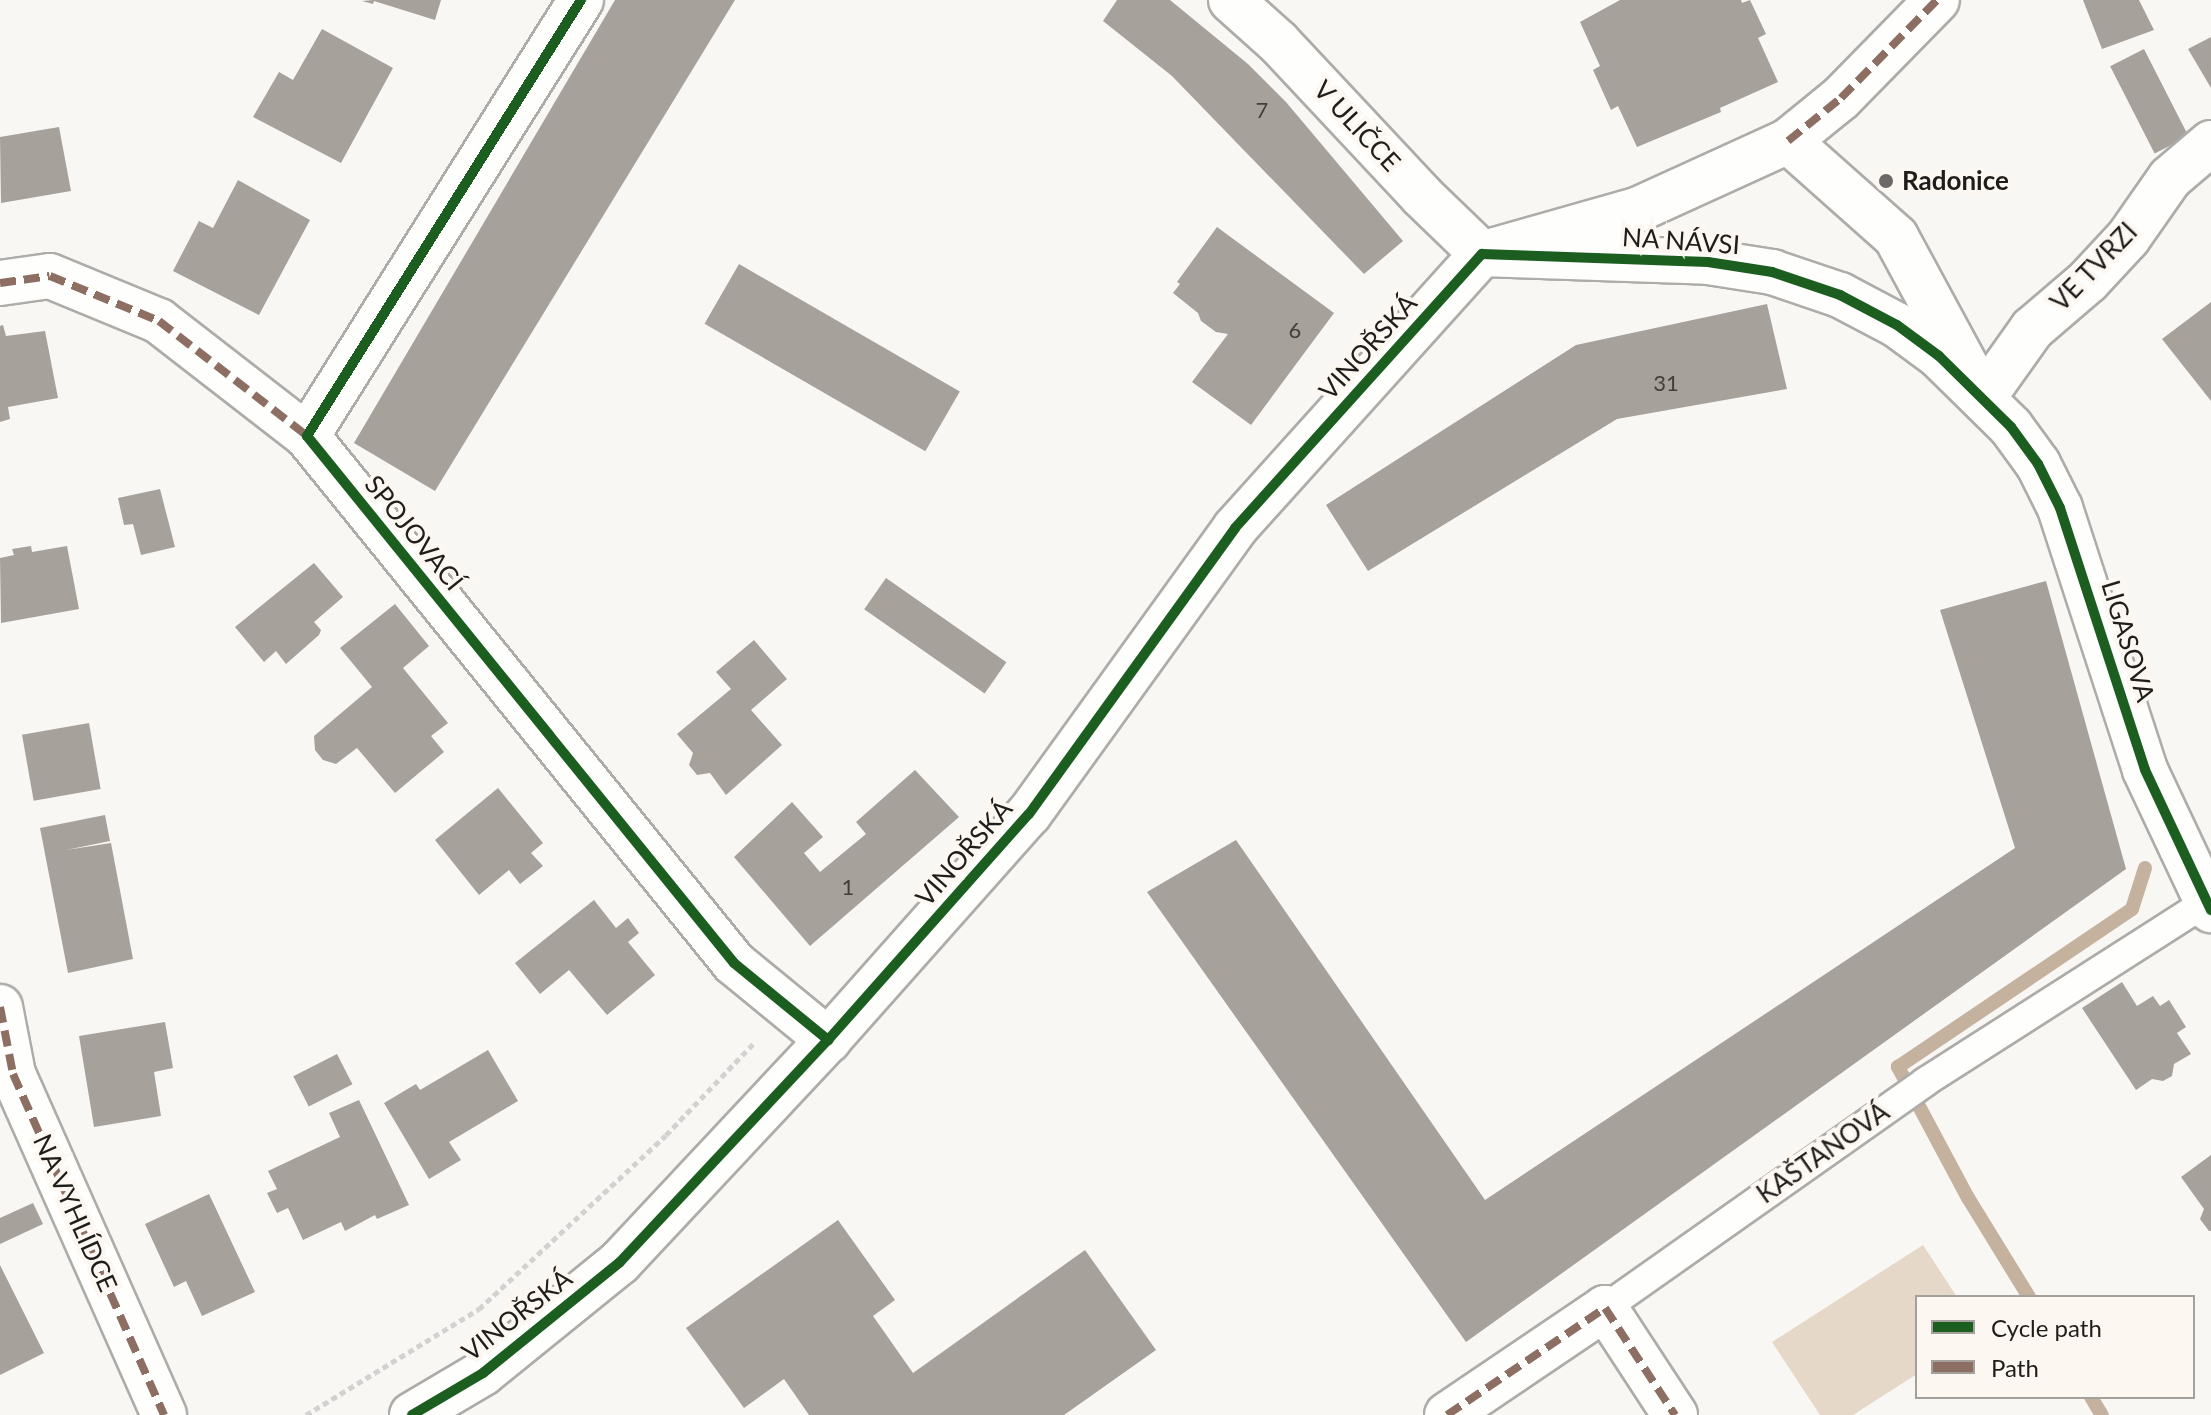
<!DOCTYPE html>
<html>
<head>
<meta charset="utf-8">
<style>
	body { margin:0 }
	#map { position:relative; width:2211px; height:1415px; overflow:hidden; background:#f9f7f4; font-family:Lato,sans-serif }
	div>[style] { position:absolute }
	.green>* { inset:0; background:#e6d8c8 }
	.stream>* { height:14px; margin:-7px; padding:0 7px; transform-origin:7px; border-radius:7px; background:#c4b29f }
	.building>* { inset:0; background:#a6a19a; transform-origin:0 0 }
	.path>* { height:5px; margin-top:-2.5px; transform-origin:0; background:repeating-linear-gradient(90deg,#d3d2d2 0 6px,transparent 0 10px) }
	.roads { filter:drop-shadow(2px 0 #adaca9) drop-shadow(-2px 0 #adaca9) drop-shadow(0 2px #adaca9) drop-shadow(0 -2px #adaca9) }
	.lane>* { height:28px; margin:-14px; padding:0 14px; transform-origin:14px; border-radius:14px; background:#fefefd }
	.street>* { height:44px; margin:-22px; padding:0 22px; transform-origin:22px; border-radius:22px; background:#fefefd }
	.secondary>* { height:44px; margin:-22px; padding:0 22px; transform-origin:22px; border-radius:22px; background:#fefefd }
	.quiet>* { height:8px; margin-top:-4px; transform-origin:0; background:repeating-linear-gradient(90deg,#8d6e63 0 16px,transparent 0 24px) }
	.cycleway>* { height:10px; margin:-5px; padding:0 5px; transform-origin:5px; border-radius:5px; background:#1b5e20 }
	.dots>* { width:22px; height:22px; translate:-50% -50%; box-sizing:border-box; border:4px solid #fcf7f1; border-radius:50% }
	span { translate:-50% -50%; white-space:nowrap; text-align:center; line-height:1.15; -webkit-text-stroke:8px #fcf7f1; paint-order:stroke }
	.number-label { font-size:22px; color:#413e3b }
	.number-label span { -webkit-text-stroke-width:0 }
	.street-label { font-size:26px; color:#1f1d1b }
	.poi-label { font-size:26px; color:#1f1d1b; font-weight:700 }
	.left { translate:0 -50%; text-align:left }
	.legend { position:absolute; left:1915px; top:1295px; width:280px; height:104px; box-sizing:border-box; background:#fcf7f1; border:2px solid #a4a09b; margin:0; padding:10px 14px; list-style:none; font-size:24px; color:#1f1d1b }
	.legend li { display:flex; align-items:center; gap:16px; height:40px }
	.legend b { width:40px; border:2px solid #a4a09b }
</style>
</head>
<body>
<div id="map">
	<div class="green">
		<i style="clip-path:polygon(1923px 1245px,1957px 1297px,1917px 1297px,1917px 1374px,1853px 1415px,1820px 1415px,1772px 1342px)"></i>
	</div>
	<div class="stream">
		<i style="left:2029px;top:1297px;width:116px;rotate:-121.6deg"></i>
		<i style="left:1968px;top:1198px;width:149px;rotate:-118.1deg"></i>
		<i style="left:1898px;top:1067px;width:282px;rotate:-34deg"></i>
		<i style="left:2132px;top:909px;width:43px;rotate:-72.4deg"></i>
		<i style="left:2091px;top:1397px;width:21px;rotate:59deg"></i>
	</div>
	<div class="building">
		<i style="clip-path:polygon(373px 0,441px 0,435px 20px,374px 1px,373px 4px,362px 1px)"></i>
		<i style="clip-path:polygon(615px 0,735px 0,435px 491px,354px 443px)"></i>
		<i style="clip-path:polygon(1117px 0,1170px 0,1248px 64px,1286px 102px,1403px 241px,1364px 274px,1172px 76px,1103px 21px)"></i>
		<i style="clip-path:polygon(1620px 0,1741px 0,1742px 3px,1750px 0,1766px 34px,1758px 38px,1778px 82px,1720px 108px,1721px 112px,1637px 147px,1618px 106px,1611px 110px,1593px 70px,1600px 66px,1580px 22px)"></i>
		<i style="clip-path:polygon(2083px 0,2139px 0,2154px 30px,2102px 49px)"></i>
		<i style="clip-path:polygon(322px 29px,393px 68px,341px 163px,253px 117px,279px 72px,293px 80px)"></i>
		<i style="clip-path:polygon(2211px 37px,2211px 88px,2188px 49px)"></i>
		<i style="left:2144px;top:49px;width:98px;height:38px;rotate:63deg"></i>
		<i style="clip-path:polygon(59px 127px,71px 191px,1px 203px,0 137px)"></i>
		<i style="clip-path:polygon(238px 180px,310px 220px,259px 315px,173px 271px,199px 221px,213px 228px)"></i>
		<i style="clip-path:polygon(1217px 227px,1334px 313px,1251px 425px,1192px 382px,1228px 334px,1216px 332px,1201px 321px,1198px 313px,1173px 293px,1180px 284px,1177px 282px)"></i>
		<i style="left:739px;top:264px;width:255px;height:69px;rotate:30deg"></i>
		<i style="clip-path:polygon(2211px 302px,2211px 401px,2162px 339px)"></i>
		<i style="clip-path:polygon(1767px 304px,1787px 389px,1617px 419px,1368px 571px,1326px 505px,1576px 345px)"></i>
		<i style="clip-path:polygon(3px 325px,6px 336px,45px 331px,58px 398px,8px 407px,10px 419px,0 422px,0 326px)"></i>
		<i style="clip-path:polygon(160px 489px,175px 547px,141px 555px,133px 524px,124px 525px,118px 498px)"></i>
		<i style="clip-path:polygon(31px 546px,32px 552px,67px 546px,79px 609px,1px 623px,0 558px,14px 555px,12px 549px)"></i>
		<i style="clip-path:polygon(314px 563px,343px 597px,314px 622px,321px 630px,319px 635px,286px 664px,276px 651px,264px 662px,235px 627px)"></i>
		<i style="left:886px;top:578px;width:147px;height:38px;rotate:35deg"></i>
		<i style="clip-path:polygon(2046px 581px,2126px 869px,1466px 1342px,1147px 892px,1236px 840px,1485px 1200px,2015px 848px,1940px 610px)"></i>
		<i style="clip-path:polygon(395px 604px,429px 646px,403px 668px,448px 723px,431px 736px,444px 752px,395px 793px,357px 748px,336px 764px,323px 760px,315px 750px,314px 736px,372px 687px,340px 648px)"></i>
		<i style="clip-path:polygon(754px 640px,787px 679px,751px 710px,782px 745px,726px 795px,710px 773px,697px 775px,689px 765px,693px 753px,677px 734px,731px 689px,716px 672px)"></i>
		<i style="left:89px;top:723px;width:67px;height:68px;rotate:80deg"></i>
		<i style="clip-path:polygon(915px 770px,959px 817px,810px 946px,734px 857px,792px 802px,823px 837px,804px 853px,820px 872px,866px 834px,856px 822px)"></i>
		<i style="clip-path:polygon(498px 788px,543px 843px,531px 853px,543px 866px,520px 884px,509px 870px,479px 895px,435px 840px)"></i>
		<i style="clip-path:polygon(105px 815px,110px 841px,66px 850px,111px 843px,133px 959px,68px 973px,40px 828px)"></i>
		<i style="clip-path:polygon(594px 900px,616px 928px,628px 918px,639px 933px,628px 942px,655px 975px,607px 1015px,569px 970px,540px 994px,515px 963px)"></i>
		<i style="clip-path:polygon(2122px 982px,2137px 1006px,2153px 996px,2160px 1006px,2169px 1000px,2186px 1027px,2177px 1033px,2191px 1054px,2174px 1064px,2172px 1076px,2163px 1081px,2152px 1079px,2136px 1090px,2082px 1008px)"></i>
		<i style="clip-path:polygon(165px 1022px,173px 1068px,154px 1072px,161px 1116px,94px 1127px,79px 1036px)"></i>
		<i style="clip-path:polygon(488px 1050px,518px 1101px,449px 1142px,461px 1160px,429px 1179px,384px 1103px,416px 1084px,420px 1090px)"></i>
		<i style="left:337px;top:1054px;width:34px;height:49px;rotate:63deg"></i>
		<i style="clip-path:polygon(359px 1100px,409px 1205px,377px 1219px,375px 1215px,345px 1231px,341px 1222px,303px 1240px,288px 1208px,277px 1213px,267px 1193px,277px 1189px,268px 1171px,340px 1137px,329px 1113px)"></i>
		<i style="clip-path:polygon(2211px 1155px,2211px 1231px,2209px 1231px,2200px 1219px,2204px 1209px,2181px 1177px)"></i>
		<i style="clip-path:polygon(209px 1194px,255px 1292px,202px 1316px,186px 1281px,174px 1287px,145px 1224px)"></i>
		<i style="clip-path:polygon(33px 1203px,43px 1224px,0 1244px,0 1218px)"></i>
		<i style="clip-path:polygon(838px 1220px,895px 1300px,873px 1316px,913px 1373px,1085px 1250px,1156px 1350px,1064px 1415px,809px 1415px,784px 1379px,744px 1408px,686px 1328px)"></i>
		<i style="clip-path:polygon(0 1265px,44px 1353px,0 1375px)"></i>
	</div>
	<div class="path">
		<i style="left:306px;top:1415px;width:203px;rotate:-31.5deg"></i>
		<i style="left:479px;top:1309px;width:255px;rotate:-42.9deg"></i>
		<i style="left:666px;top:1135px;width:129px;rotate:-46.3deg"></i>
	</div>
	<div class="roads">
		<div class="lane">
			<i style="left:1605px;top:1308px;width:392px;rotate:-35.2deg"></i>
			<i style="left:1925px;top:1082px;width:334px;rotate:-32.6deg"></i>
		</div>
		<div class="street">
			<i style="left:581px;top:0;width:515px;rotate:122.15deg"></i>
			<i style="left:307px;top:436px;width:678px;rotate:50.98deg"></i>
			<i style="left:734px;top:963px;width:122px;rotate:39.3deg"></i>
			<i style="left:1788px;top:141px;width:144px;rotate:41.6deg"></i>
			<i style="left:1896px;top:237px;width:183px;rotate:61.6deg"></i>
			<i style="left:1983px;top:398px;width:85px;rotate:-54.6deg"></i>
			<i style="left:2032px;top:329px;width:74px;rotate:-40.6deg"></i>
			<i style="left:2088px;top:281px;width:59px;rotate:-47.1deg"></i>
			<i style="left:2128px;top:238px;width:73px;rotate:-55deg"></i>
			<i style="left:2170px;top:178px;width:54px;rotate:-40.5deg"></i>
			<i style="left:1492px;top:251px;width:153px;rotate:-15.9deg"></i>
			<i style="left:1639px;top:209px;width:164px;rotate:-24.5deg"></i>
			<i style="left:1788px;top:141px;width:68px;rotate:-39.1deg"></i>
			<i style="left:1841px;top:98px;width:137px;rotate:-45.6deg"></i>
			<i style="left:0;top:283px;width:50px;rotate:-8deg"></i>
			<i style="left:50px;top:276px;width:118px;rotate:22.4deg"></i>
			<i style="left:159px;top:321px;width:187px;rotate:37.8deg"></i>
			<i style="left:0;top:1007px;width:68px;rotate:79deg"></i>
			<i style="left:13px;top:1074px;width:373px;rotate:66.1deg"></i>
			<i style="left:1447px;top:1415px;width:191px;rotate:-34.1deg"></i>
			<i style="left:1605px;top:1308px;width:128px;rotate:56.8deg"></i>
		</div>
		<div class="secondary">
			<i style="left:1231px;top:0;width:63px;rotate:41.8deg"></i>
			<i style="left:1278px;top:42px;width:211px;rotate:46.9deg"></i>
			<i style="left:1422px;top:196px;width:83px;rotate:44deg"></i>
			<i style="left:1482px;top:254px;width:226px;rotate:2deg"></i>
			<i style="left:1708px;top:262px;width:65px;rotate:8.9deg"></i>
			<i style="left:1772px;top:272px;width:72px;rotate:18.7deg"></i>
			<i style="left:1840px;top:295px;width:64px;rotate:27.8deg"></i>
			<i style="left:1897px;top:325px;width:52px;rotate:36.4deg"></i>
			<i style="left:1939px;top:356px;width:101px;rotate:44.6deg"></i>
			<i style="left:2011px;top:427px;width:46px;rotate:53.9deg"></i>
			<i style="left:2038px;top:464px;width:49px;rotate:63.4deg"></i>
			<i style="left:2060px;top:508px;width:275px;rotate:72deg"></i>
			<i style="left:2145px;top:770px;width:155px;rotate:64.8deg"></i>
			<i style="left:412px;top:1415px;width:82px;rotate:-30.6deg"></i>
			<i style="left:483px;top:1373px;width:176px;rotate:-39deg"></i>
			<i style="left:620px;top:1262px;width:304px;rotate:-46.9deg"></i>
			<i style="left:828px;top:1040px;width:302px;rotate:-48.4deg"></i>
			<i style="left:1029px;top:814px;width:352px;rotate:-54.2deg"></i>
			<i style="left:1235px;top:528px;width:369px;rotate:-48deg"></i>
		</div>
	</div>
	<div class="quiet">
		<i style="left:1788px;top:141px;width:68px;rotate:-39.1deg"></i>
		<i style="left:1841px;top:98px;width:137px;rotate:-45.6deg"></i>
		<i style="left:0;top:283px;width:50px;rotate:-8deg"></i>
		<i style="left:50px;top:276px;width:118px;rotate:22.4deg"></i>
		<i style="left:159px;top:321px;width:187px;rotate:37.8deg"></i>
		<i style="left:0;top:1007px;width:68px;rotate:79deg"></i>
		<i style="left:13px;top:1074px;width:373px;rotate:66.1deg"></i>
		<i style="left:1447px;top:1415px;width:191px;rotate:-34.1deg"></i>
		<i style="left:1605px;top:1308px;width:128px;rotate:56.8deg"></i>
	</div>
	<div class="cycleway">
		<i style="left:581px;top:0;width:515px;rotate:122.15deg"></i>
		<i style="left:307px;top:436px;width:678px;rotate:50.98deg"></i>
		<i style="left:734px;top:963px;width:122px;rotate:39.3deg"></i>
		<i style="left:412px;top:1415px;width:82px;rotate:-30.6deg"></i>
		<i style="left:483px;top:1373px;width:176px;rotate:-39deg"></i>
		<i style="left:620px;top:1262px;width:304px;rotate:-46.9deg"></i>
		<i style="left:828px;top:1040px;width:302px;rotate:-48.4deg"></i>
		<i style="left:1029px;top:814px;width:352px;rotate:-54.2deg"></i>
		<i style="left:1235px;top:528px;width:369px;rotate:-48deg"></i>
		<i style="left:1482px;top:254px;width:226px;rotate:2deg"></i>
		<i style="left:1708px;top:262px;width:65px;rotate:8.9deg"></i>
		<i style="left:1772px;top:272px;width:72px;rotate:18.7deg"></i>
		<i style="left:1840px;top:295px;width:64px;rotate:27.8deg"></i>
		<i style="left:1897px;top:325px;width:52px;rotate:36.4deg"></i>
		<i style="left:1939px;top:356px;width:101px;rotate:44.6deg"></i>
		<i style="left:2011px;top:427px;width:46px;rotate:53.9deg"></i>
		<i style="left:2038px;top:464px;width:49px;rotate:63.4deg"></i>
		<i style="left:2060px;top:508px;width:275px;rotate:72deg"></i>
		<i style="left:2145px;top:770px;width:155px;rotate:64.8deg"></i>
	</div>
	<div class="dots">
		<i style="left:1886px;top:181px;background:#6b6967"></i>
	</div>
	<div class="number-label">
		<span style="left:1262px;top:110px">7</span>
		<span style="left:1295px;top:330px">6</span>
		<span style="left:1666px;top:383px">31</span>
		<span style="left:848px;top:887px">1</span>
	</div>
	<div class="street-label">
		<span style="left:1357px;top:126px;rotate:47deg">V ULIČCE</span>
		<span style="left:1681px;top:241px;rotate:4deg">NA NÁVSI</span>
		<span style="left:2094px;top:267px;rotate:-46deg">VE TVRZI</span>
		<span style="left:1368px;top:347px;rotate:-48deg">VINOŘSKÁ</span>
		<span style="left:414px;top:533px;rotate:51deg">SPOJOVACÍ</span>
		<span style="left:2128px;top:641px;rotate:73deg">LIGASOVA</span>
		<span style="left:964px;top:853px;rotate:-49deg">VINOŘSKÁ</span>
		<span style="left:1823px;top:1153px;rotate:-35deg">KAŠTANOVÁ</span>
		<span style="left:75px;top:1213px;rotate:66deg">NA VYHLÍDCE</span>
		<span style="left:517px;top:1315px;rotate:-38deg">VINOŘSKÁ</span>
	</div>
	<div class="poi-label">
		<span class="left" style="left:1902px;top:181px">Radonice</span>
	</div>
	<ul class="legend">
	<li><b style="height:10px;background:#1b5e20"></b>Cycle path</li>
	<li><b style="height:10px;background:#8d6e63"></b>Path</li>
	</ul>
</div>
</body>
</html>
